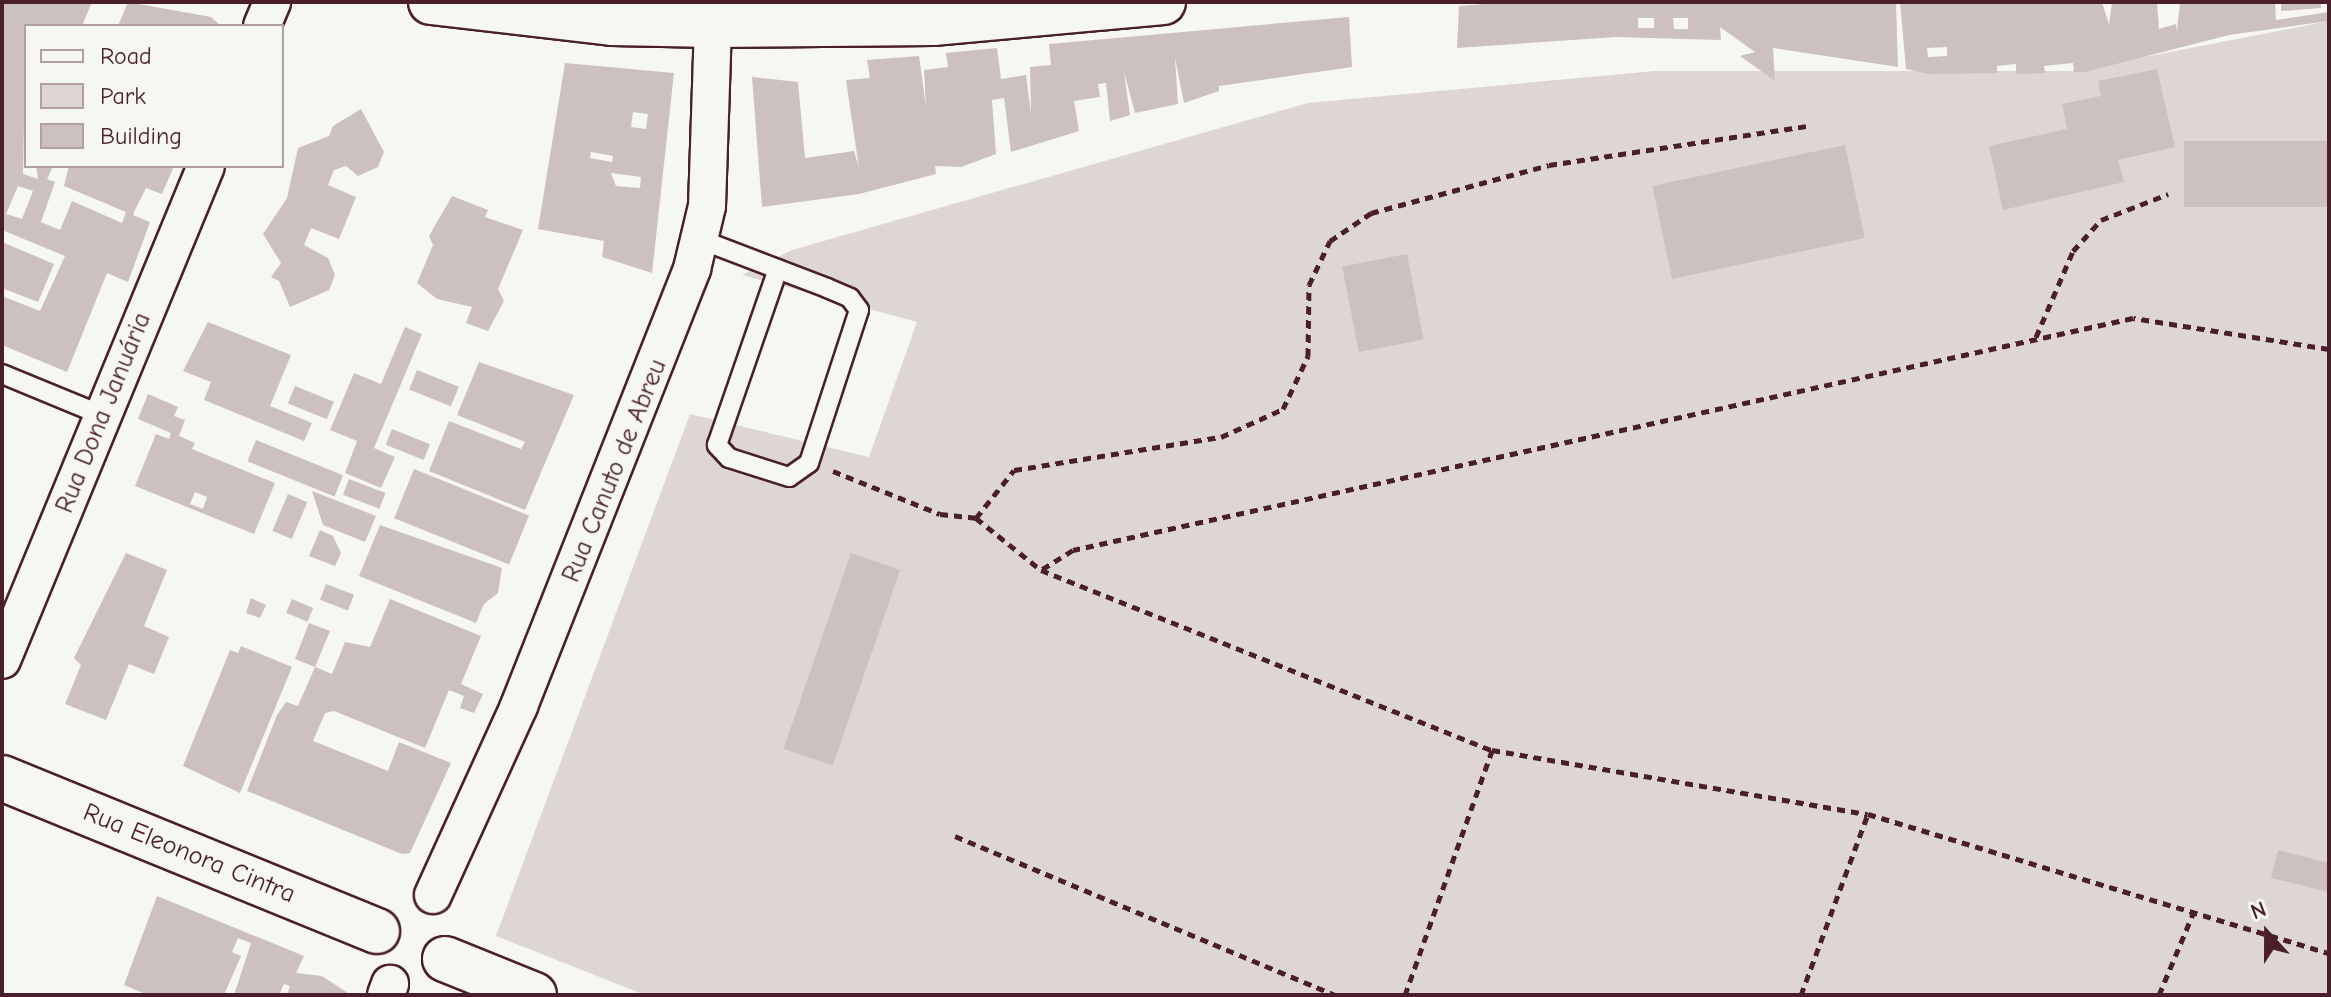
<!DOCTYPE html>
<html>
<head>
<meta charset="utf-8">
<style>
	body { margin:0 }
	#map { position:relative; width:2331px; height:997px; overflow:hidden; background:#f6f6f2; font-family:"Comic Neue",sans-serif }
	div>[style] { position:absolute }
	.green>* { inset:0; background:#ddd6d5 }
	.building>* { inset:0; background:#ccc1c0; transform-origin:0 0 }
	.path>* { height:5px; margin-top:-2.5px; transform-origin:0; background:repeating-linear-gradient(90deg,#4a1f2b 0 8px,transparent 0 14px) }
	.roads { filter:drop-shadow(2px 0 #4a1f2b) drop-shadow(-2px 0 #4a1f2b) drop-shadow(0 2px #4a1f2b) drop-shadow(0 -2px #4a1f2b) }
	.lane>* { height:18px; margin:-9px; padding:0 9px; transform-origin:9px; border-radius:9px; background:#f6f6f2 }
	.street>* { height:36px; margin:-18px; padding:0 18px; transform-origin:18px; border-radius:18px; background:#f6f6f2 }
	.secondary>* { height:44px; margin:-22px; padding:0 22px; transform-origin:22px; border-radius:22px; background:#f6f6f2 }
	span { translate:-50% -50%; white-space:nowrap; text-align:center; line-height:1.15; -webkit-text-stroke:7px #f6f6f2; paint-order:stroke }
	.street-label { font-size:26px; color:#4a1f2b }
	.frame { position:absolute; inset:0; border:4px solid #4a1f2b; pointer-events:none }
	.legend { position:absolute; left:24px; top:24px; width:260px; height:144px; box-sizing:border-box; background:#f6f6f2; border:2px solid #b1a0a2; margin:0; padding:10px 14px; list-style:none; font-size:24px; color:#4a1f2b }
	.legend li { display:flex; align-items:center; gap:16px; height:40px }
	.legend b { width:40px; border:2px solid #b1a0a2 }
	.north { position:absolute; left:2227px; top:893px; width:80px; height:80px; -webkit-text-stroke:6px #f6f6f2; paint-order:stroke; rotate:339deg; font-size:22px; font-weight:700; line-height:32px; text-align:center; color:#4a1f2b }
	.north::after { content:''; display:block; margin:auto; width:28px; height:36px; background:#4a1f2b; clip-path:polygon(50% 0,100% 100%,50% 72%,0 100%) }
</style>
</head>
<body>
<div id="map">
	<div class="green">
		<i style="clip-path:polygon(2329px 21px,2329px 995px,645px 995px,496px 936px,690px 414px,869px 457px,917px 322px,742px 275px,792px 250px,1308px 103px,1655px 71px,2073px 71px)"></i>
	</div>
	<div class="building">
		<i style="clip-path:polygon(evenodd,2px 2px,92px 2px,82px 26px,26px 26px,23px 174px,38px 179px,36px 166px,53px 166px,47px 179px,55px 182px,41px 222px,60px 230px,72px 201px,122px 223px,126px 212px,64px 186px,69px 166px,174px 166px,162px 194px,146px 188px,135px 210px,133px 215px,150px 222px,128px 282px,107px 273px,67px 372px,2px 345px,2px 296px,40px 311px,65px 256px,2px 230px,2px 2px,18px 186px,33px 191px,22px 219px,6px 214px,18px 186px)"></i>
		<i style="clip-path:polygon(128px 2px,211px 17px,221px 26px,118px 26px)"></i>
		<i style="clip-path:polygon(evenodd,1509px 2px,1896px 2px,1898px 67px,1773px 48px,1775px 81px,1740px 56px,1755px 52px,1720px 27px,1721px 40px,1616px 37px,1457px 48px,1459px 6px,1509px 2px,1638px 18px,1654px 18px,1654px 28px,1638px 28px,1638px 18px,1509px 2px,1673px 18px,1688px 18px,1688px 29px,1674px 29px,1673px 18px)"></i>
		<i style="clip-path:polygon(evenodd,1900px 2px,2102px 2px,2109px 25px,2112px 2px,2157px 2px,2159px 29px,2176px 24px,2177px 32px,2180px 2px,2275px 2px,2276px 20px,2329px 12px,2329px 21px,2229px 35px,2085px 72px,2074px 72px,2073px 63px,2044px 66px,2045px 73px,2016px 74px,2016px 64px,1997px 66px,1997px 73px,1929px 74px,1906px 69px,1900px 2px,1947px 47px,1947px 56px,1928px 57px,1927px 48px,1947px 47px)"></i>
		<i style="clip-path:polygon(2281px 2px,2321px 2px,2321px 8px,2281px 11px)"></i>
		<i style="clip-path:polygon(1349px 17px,1352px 67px,1219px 86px,1219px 91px,1184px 103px,1175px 58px,1178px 104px,1135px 113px,1124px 72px,1130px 115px,1110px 121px,1106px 83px,1098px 84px,1100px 97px,1074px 101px,1079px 131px,1011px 152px,1004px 98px,992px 100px,996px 154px,961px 167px,935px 166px,936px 174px,859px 194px,762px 207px,752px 77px,798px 82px,805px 158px,854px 151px,859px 168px,846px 80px,870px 78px,867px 60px,919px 56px,926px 107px,924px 70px,948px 67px,946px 53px,997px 48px,1001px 79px,1026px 75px,1031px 114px,1030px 67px,1051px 65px,1049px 44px)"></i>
		<i style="clip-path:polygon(evenodd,565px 63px,674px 73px,652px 273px,602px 257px,604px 241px,538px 229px,565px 63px,633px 112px,648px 114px,646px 129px,631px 127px,633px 112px,565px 63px,591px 152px,613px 156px,612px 162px,590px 158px,591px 152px,565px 63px,611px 173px,641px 177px,640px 188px,616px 186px,611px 173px)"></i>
		<i style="clip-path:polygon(2157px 69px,2175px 147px,2118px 160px,2124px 182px,2003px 210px,1989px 146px,2067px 129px,2062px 104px,2101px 96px,2098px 81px)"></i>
		<i style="clip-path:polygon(361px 109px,384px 152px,378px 167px,358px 176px,346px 166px,334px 170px,328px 185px,356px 197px,339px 239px,311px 228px,304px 245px,328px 258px,335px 275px,329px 290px,290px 307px,279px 281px,271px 277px,281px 263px,263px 234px,287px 198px,298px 148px,329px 136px,333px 126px)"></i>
		<i style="left:2329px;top:141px;width:66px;height:145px;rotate:90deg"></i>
		<i style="left:1845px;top:145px;width:95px;height:197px;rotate:78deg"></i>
		<i style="clip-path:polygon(452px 196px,488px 210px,485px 217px,523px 230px,498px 289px,504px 301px,488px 331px,466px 323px,472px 307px,437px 299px,417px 283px,433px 245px,429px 236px)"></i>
		<i style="clip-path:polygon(2px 242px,54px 264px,38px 302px,2px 288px)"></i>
		<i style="left:1407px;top:254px;width:87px;height:66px;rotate:79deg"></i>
		<i style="clip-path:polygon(208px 322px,291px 355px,270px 406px,312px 423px,304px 441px,204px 400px,211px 382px,183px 371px)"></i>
		<i style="clip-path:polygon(405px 327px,422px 334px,374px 448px,395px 457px,381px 488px,345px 473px,357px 441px,330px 430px,354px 373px,381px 384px)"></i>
		<i style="clip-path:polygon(479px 362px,574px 395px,525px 510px,429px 471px,449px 421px,521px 449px,525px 442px,457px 415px)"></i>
		<i style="left:417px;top:370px;width:45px;height:21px;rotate:22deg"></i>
		<i style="left:295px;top:386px;width:42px;height:19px;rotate:22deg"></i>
		<i style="clip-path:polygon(evenodd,148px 394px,178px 407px,174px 416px,185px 420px,179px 436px,195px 443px,192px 449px,275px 483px,254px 534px,135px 486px,156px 434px,169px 439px,171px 433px,138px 419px,148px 394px,195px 492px,207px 497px,203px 509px,190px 504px,195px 492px)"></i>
		<i style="left:392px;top:429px;width:41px;height:17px;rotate:22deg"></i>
		<i style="left:256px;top:440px;width:94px;height:23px;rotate:22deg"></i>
		<i style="left:414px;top:469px;width:124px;height:53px;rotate:22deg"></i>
		<i style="left:349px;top:479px;width:39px;height:17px;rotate:21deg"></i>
		<i style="clip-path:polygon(312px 491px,376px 516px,365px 542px,323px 525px)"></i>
		<i style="left:288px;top:494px;width:21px;height:40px;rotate:23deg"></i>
		<i style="clip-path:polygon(380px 525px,502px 568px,498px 593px,484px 604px,476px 623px,359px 576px)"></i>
		<i style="clip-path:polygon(320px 530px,333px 536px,341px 553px,335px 566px,309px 556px)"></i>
		<i style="clip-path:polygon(126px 553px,167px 570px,144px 626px,169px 637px,154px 674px,129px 664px,106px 720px,65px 704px,81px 665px,74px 658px)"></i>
		<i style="left:851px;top:553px;width:52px;height:207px;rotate:19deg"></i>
		<i style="left:326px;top:584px;width:30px;height:17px;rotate:21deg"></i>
		<i style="clip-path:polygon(251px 598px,266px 605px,260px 618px,246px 613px)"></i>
		<i style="left:292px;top:599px;width:23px;height:15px;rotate:23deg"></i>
		<i style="clip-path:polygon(390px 599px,481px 636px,461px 684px,483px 694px,474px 713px,460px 708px,464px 696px,449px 690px,425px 748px,334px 711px,325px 713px,313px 741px,388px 771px,399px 742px,451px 763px,410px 853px,402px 854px,247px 791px,277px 715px,286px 702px,298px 706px,315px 667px,295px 659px,309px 623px,330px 631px,315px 667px,332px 674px,345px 642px,370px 647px)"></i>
		<i style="clip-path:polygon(241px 646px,292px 667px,240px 793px,183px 766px,230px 650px,238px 653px)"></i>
		<i style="clip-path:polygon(2278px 850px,2329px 863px,2329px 892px,2271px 878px)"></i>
		<i style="clip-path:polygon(157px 896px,304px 956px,296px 973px,322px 976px,351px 995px,287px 995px,290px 986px,284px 984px,279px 995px,234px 995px,251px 943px,238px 938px,232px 952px,241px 956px,224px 995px,148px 995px,124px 985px)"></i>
	</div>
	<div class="path">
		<i style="left:2036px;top:337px;width:94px;rotate:-66.7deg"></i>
		<i style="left:2073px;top:251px;width:42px;rotate:-47.9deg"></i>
		<i style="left:2101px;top:220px;width:72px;rotate:-21.2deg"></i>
		<i style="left:2329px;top:349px;width:198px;rotate:-171deg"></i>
		<i style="left:2133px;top:318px;width:1085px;rotate:167.65deg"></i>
		<i style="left:1073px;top:550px;width:38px;rotate:148deg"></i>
		<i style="left:1041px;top:570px;width:486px;rotate:21.8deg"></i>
		<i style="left:1492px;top:750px;width:381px;rotate:9.7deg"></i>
		<i style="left:1868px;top:814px;width:481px;rotate:16.8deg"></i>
		<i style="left:833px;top:471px;width:115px;rotate:21.9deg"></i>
		<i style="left:940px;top:514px;width:36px;rotate:6deg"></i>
		<i style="left:976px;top:518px;width:83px;rotate:38.7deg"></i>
		<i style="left:976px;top:518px;width:61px;rotate:-51.6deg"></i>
		<i style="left:1014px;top:470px;width:210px;rotate:-9.1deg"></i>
		<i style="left:1221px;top:437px;width:68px;rotate:-24.3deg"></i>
		<i style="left:1283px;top:409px;width:59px;rotate:-64.7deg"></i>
		<i style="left:1308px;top:356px;width:71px;rotate:-89.2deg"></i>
		<i style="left:1309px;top:285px;width:49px;rotate:-64.5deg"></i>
		<i style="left:1330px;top:241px;width:50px;rotate:-34.3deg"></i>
		<i style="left:1371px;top:213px;width:184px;rotate:-15.1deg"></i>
		<i style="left:1549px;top:165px;width:260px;rotate:-8.6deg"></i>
		<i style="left:955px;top:836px;width:412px;rotate:22.7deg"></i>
		<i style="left:1405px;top:995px;width:260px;rotate:-70.4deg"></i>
		<i style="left:1801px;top:995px;width:193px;rotate:-69.7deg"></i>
		<i style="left:2159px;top:995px;width:93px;rotate:-67.3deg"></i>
	</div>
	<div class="roads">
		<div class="lane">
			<i style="left:699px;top:239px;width:137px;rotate:20.9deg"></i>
			<i style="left:827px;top:288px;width:25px;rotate:23deg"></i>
			<i style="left:850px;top:298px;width:15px;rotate:53deg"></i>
			<i style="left:859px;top:310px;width:161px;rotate:108.1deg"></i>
			<i style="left:809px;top:463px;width:24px;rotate:145deg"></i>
			<i style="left:789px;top:477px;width:63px;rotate:-162.4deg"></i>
			<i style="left:729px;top:458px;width:18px;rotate:-133deg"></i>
			<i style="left:717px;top:445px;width:186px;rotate:-70.9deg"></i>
			<i style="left:2px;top:374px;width:110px;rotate:22.4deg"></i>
		</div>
		<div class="street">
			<i style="left:262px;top:26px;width:26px;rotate:-67deg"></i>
			<i style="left:2px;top:660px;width:534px;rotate:-67.56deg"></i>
			<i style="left:433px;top:895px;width:208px;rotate:-65.5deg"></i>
			<i style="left:519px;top:706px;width:470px;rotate:-68.4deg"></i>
			<i style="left:692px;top:269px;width:65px;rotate:-76.6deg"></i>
			<i style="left:707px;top:206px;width:181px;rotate:-88.1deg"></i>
			<i style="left:386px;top:995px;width:12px;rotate:-70deg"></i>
		</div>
		<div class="secondary">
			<i style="left:431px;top:2px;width:182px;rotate:6.6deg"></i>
			<i style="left:612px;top:23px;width:101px;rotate:1.1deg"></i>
			<i style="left:713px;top:25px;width:220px;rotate:-0.5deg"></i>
			<i style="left:933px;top:23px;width:231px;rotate:-5.2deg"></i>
			<i style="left:2px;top:778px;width:405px;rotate:22.2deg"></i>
			<i style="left:445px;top:959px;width:96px;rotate:22deg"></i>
		</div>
	</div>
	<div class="street-label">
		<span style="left:104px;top:413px;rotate:-68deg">Rua Dona Januária</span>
		<span style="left:615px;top:471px;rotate:-68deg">Rua Canuto de Abreu</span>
		<span style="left:189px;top:854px;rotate:22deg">Rua Eleonora Cintra</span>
	</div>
	<div class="frame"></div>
	<ul class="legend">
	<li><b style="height:10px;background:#f6f6f2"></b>Road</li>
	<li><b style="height:22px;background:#ddd6d5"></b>Park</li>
	<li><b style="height:22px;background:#ccc1c0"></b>Building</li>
	</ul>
	<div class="north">N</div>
</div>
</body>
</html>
